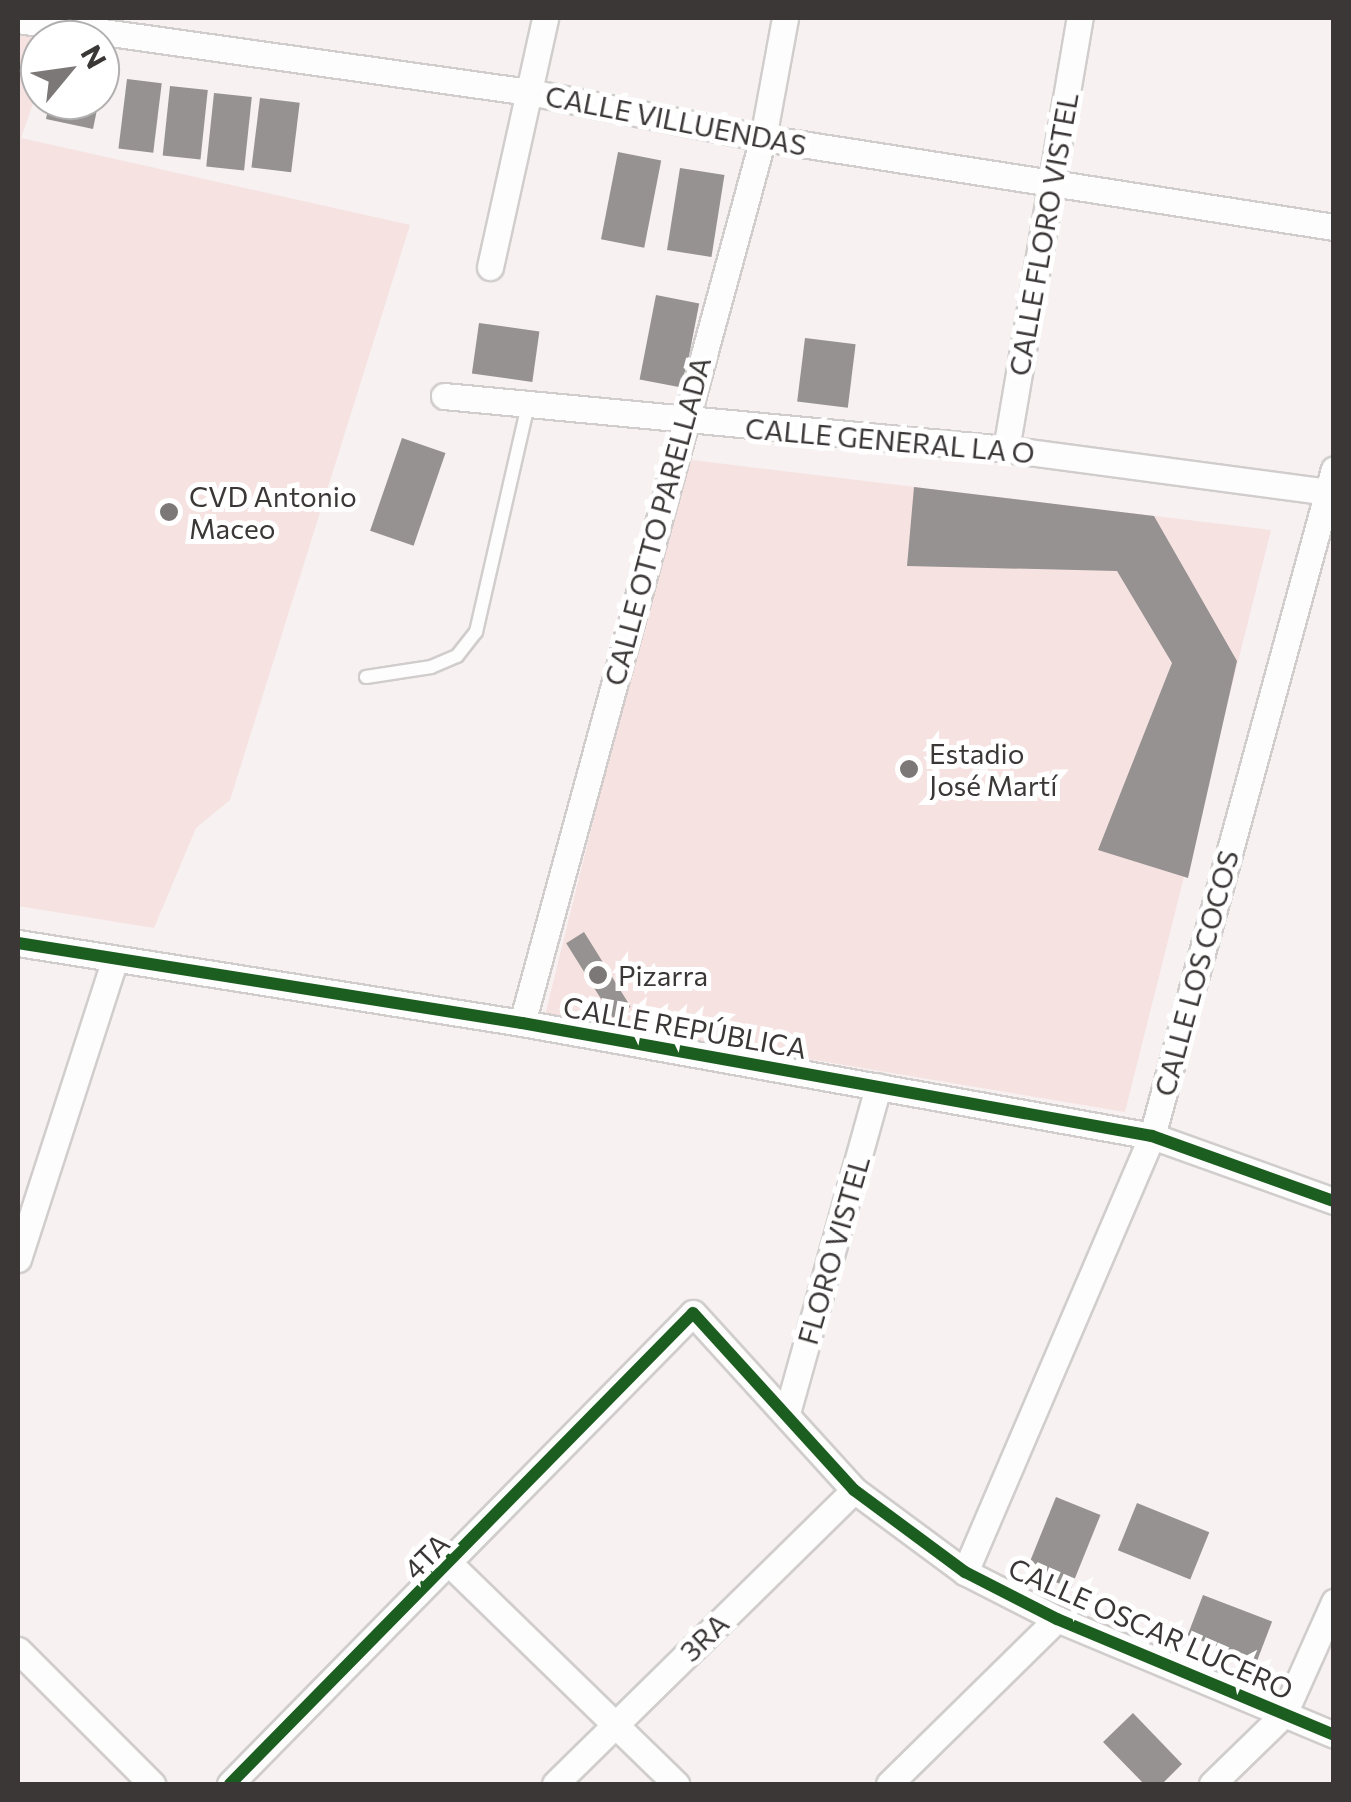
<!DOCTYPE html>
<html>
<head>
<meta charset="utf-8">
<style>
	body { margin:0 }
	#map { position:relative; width:1351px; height:1802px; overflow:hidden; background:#f7f1f1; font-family:Commissioner,sans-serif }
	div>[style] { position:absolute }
	.green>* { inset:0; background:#f6e2e1 }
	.building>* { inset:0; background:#969292; transform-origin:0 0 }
	.roads { filter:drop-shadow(2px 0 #d1cdcd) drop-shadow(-2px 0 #d1cdcd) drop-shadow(0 2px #d1cdcd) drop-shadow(0 -2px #d1cdcd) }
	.lane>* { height:12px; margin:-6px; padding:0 6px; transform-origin:6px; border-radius:6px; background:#fefdfd }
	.street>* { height:25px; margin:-12.5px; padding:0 12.5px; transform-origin:12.5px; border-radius:12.5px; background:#fefdfd }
	.cycleway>* { height:12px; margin:-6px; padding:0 6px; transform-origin:6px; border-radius:6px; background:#1b5e20 }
	.dots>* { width:28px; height:28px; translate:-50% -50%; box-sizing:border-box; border:5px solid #fff; border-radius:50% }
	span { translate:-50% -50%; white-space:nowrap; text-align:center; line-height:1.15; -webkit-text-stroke:10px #fff; paint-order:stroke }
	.street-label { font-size:28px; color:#3b3737 }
	.poi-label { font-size:28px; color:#3b3737 }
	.left { translate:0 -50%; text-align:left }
	.frame { position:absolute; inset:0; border:20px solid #3b3737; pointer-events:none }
	.north { position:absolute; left:20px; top:20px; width:100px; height:100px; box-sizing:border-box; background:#fff; border:2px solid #b1afaf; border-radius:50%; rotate:61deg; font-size:28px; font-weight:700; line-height:40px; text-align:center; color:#3b3737 }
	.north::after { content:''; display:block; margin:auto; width:35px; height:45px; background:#7d7878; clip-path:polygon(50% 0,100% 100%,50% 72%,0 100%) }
</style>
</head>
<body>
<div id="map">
	<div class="green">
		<i style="clip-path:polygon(18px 18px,63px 18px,55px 40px,40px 40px,40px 83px,21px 138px,410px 225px,230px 800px,196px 828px,154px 928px,18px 906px)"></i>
		<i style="clip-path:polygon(683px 459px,1271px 530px,1125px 1112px,545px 1015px)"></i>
	</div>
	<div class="building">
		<i style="left:127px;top:79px;width:35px;height:70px;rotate:7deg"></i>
		<i style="left:170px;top:86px;width:38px;height:70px;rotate:6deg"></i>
		<i style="left:214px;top:93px;width:38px;height:74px;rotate:6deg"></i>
		<i style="left:260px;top:98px;width:40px;height:70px;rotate:7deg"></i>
		<i style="clip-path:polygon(50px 100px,99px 100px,93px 129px,46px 119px)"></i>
		<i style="left:618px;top:152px;width:44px;height:89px;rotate:11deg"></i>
		<i style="left:680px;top:168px;width:45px;height:83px;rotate:9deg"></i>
		<i style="left:656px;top:295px;width:44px;height:86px;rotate:11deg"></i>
		<i style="left:479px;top:323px;width:61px;height:51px;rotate:8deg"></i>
		<i style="left:805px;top:338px;width:51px;height:64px;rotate:7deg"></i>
		<i style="left:402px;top:438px;width:46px;height:98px;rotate:19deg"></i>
		<i style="clip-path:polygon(914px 487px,1154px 516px,1237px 661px,1188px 878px,1098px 850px,1172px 663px,1117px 571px,907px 566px)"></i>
		<i style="left:584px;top:932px;width:88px;height:21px;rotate:58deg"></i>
		<i style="left:1056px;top:1497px;width:48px;height:79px;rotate:22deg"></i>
		<i style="left:1137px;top:1503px;width:78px;height:51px;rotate:22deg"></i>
		<i style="left:1203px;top:1595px;width:74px;height:43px;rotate:21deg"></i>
		<i style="clip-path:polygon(1133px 1713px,1182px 1764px,1162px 1784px,1144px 1784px,1103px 1742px)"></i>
	</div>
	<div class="roads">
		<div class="lane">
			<i style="left:366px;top:677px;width:66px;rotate:-8.7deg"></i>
			<i style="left:431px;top:667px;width:28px;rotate:-23deg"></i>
			<i style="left:457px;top:656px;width:31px;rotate:-52deg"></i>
			<i style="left:476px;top:632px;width:233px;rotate:-77.1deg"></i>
		</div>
		<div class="street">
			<i style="left:18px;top:20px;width:516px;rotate:8.02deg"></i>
			<i style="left:529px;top:92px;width:238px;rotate:11.1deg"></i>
			<i style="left:763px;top:138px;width:578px;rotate:8.86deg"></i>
			<i style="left:490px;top:267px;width:255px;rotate:-77.5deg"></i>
			<i style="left:444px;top:396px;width:564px;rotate:5.39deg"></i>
			<i style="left:1006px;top:449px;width:331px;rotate:7.6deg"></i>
			<i style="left:1006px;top:449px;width:437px;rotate:-80.3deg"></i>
			<i style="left:18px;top:943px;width:510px;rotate:9.02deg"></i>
			<i style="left:522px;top:1023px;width:640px;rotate:10.17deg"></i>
			<i style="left:1152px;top:1136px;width:193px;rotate:19.7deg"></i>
			<i style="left:522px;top:1023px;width:917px;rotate:-74.77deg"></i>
			<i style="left:763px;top:138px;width:122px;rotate:-79.6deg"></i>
			<i style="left:18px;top:1259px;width:315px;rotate:-72.1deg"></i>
			<i style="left:787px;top:1413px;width:339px;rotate:-74.4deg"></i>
			<i style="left:452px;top:1566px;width:313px;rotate:44.2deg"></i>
			<i style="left:965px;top:1572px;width:474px;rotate:-66.8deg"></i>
			<i style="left:1152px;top:1136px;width:691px;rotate:-74.74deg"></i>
			<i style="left:18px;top:1650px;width:190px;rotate:45deg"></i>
			<i style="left:230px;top:1784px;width:660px;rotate:-45.49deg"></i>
			<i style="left:693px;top:1313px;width:239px;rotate:47.7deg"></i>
			<i style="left:854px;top:1490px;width:138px;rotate:36.5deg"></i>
			<i style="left:965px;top:1572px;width:103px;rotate:27.1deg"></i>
			<i style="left:1057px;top:1619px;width:300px;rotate:22.7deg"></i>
			<i style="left:555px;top:1784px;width:419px;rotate:-44.5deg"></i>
			<i style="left:889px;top:1784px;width:235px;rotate:-44.5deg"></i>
			<i style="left:1212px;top:1784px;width:100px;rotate:-44.2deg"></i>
			<i style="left:1284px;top:1714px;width:123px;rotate:-65.9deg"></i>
		</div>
	</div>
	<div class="cycleway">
		<i style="left:18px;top:943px;width:510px;rotate:9.02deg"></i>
		<i style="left:522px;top:1023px;width:640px;rotate:10.17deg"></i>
		<i style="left:1152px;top:1136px;width:193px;rotate:19.7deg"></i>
		<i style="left:230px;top:1784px;width:660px;rotate:-45.49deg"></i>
		<i style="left:693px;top:1313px;width:239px;rotate:47.7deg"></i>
		<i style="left:854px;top:1490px;width:138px;rotate:36.5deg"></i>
		<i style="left:965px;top:1572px;width:103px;rotate:27.1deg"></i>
		<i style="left:1057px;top:1619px;width:300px;rotate:22.7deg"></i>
	</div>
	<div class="dots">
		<i style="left:169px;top:512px;background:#7d7878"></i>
		<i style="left:909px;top:769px;background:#7d7878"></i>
		<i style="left:598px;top:975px;background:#7d7878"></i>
	</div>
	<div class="street-label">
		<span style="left:676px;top:120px;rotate:11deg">CALLE VILLUENDAS</span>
		<span style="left:1043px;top:234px;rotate:-80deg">CALLE FLORO VISTEL</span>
		<span style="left:890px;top:440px;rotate:5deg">CALLE GENERAL LA O</span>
		<span style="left:657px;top:521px;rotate:-75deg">CALLE OTTO PARELLADA</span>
		<span style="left:1196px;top:973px;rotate:-75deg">CALLE LOS COCOS</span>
		<span style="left:685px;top:1027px;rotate:10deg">CALLE REPÚBLICA</span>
		<span style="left:833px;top:1250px;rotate:-74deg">FLORO VISTEL</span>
		<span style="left:426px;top:1556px;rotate:-45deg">4TA</span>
		<span style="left:1151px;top:1628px;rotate:24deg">CALLE OSCAR LUCERO</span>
		<span style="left:704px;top:1637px;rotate:-44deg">3RA</span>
	</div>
	<div class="poi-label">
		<span class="left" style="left:189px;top:512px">CVD Antonio<br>Maceo</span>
		<span class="left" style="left:929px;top:769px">Estadio<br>José Martí</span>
		<span class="left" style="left:618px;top:975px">Pizarra</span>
	</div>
	<div class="frame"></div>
	<div class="north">N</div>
</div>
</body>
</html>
